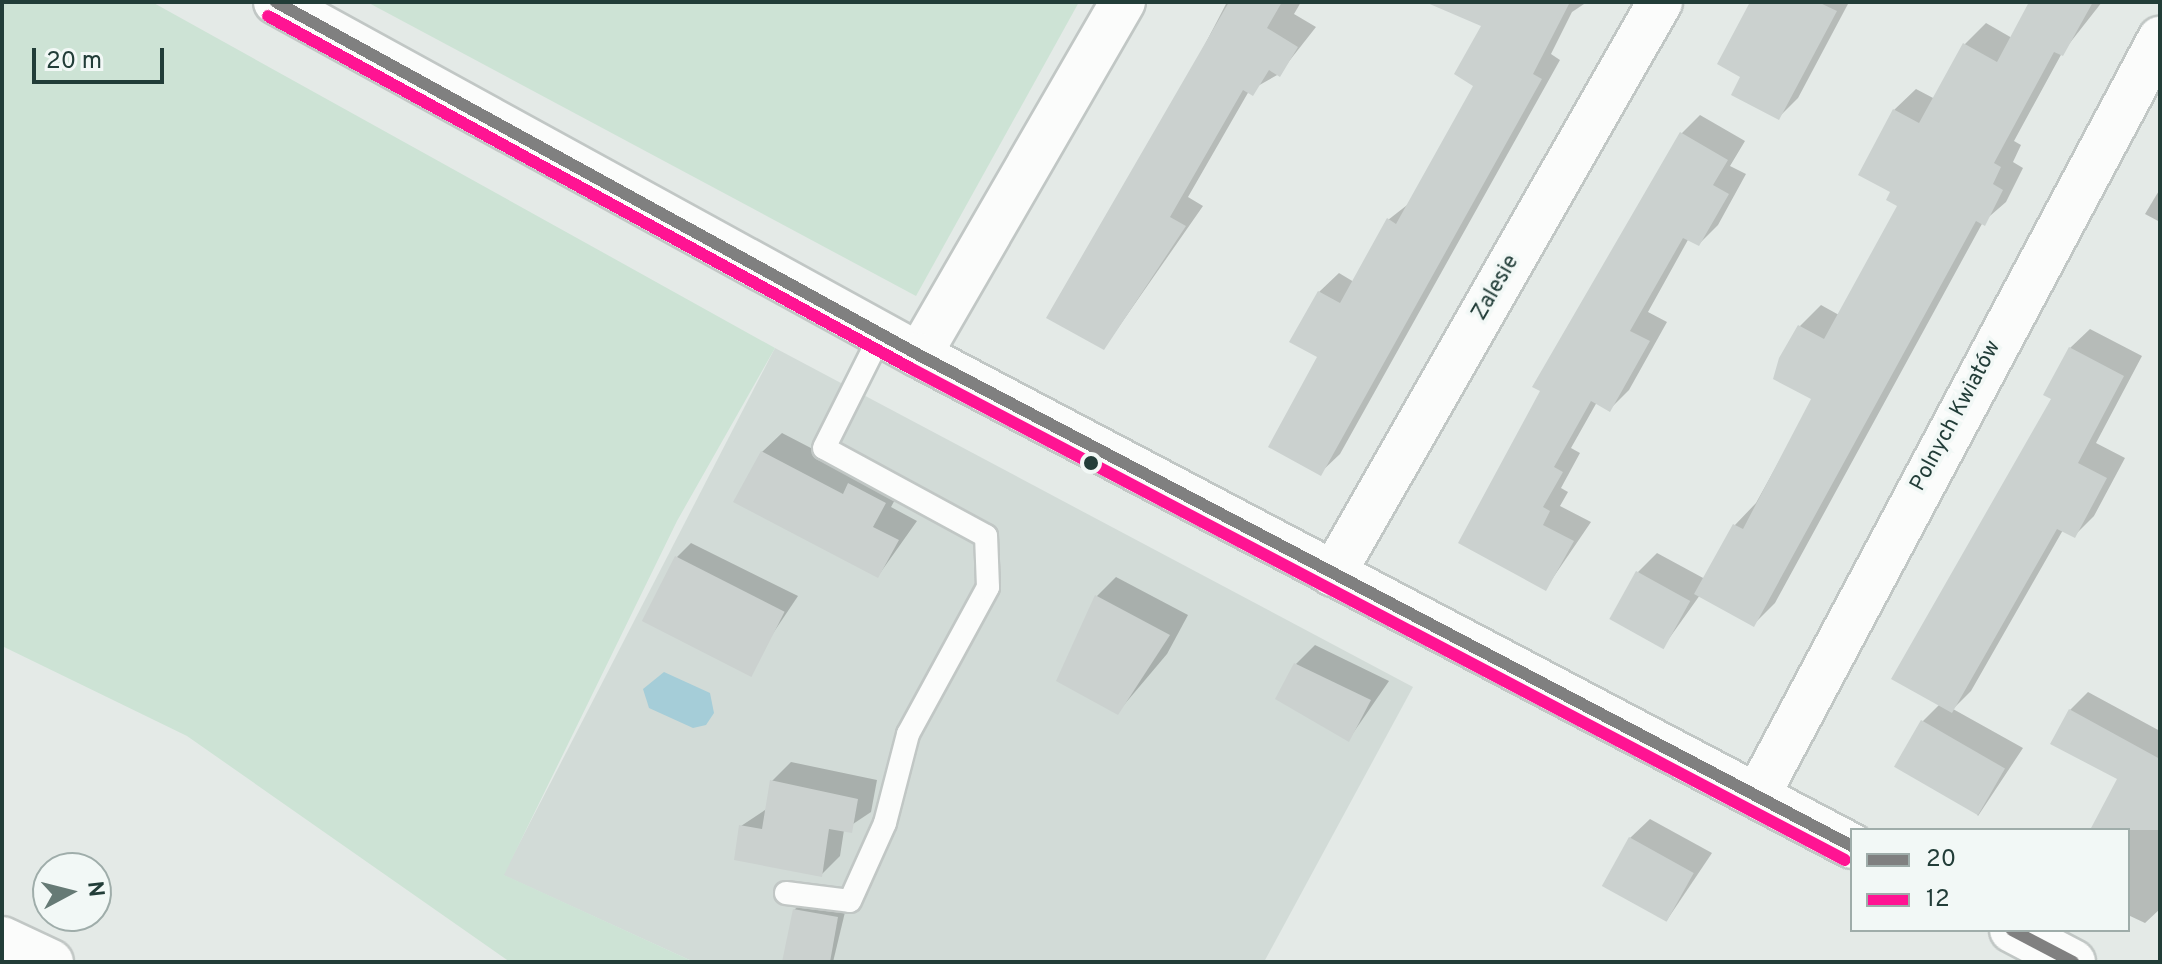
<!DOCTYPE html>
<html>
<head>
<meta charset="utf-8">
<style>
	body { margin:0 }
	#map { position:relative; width:2162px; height:964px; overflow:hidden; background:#e4eae7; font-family:Overpass,sans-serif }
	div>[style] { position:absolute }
	.built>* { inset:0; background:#d2dbd7 }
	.green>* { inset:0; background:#cde3d5 }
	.water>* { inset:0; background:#a5cdd8 }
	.shadow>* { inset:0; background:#0003 }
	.building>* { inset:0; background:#cbd1cf; transform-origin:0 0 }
	.roads { filter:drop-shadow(2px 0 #c1c7c5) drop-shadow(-2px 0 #c1c7c5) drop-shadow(0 2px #c1c7c5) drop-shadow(0 -2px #c1c7c5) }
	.service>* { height:22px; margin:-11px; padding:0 11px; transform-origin:11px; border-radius:11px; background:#fbfcfb }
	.minor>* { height:44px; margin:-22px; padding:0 22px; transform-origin:22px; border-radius:22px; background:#fbfcfb }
	.tertiary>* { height:44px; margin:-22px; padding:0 22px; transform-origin:22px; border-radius:22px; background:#fbfcfb }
	.bus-1>* { height:12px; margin:-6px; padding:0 6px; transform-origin:6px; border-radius:6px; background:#808080 }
	.bus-2>* { height:12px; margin:-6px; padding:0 6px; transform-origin:6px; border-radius:6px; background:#ff1493 }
	.dots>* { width:22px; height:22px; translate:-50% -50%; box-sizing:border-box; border:4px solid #f2f8f6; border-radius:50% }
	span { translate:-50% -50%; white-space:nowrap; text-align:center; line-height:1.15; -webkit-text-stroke:7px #f2f8f6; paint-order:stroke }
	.street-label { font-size:22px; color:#223d38 }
	.frame { position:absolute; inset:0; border:4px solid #223d38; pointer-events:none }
	.legend { position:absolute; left:1850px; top:828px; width:280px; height:104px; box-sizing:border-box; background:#f2f8f6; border:2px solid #9fadaa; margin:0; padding:10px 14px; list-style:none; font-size:24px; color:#223d38 }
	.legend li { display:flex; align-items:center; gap:16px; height:40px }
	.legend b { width:40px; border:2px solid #9fadaa }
	.north { position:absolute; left:32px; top:852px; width:80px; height:80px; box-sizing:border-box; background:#f2f8f6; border:2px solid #9fadaa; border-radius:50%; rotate:83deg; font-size:22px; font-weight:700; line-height:32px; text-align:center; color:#223d38 }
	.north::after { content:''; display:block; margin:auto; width:28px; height:36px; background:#667a75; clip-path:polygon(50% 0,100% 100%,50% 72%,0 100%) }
	.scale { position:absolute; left:32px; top:48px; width:132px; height:36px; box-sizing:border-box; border:4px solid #223d38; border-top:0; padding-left:10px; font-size:24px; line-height:28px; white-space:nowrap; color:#223d38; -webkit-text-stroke:6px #f2f8f6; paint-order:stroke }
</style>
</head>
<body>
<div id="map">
	<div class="built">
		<i style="clip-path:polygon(775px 348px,1413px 687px,1264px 962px,694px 962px,503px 875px)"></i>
	</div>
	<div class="green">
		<i style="clip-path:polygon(2px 2px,152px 2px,775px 348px,677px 521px,504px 875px,694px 962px,510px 962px,187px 736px,2px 646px)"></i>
		<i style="clip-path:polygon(367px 2px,1079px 2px,916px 296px)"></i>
	</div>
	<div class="water">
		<i style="clip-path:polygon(664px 672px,710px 693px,714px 713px,706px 725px,693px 728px,649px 708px,643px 689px)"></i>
	</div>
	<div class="shadow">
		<i style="clip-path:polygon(1227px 2px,1301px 2px,1294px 14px,1316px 27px,1279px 74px,1249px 91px,1188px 197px,1203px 206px,1104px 348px,1136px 177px)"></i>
		<i style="clip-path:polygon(1494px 2px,1587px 2px,1572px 12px,1551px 54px,1560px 60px,1340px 454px,1320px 473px,1319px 292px,1339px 273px,1354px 282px,1388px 220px,1411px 202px,1476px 85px)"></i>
		<i style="clip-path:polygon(1752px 2px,1849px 2px,1798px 98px,1779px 117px,1743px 76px)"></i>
		<i style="clip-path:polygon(2031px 2px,2102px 2px,2062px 53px,2014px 141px,2021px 145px,2013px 162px,2023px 168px,2006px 202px,1983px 222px,1775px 603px,1754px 624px,1700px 595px,1663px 647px,1638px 572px,1657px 553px,1705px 579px,1735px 525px,1756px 503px,1814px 398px,1800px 326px,1821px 305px,1839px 315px,1900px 206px,1892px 191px,1894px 110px,1916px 89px,1935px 99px,1964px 45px,1986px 23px,2012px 38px)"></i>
		<i style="clip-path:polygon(1700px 115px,1745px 141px,1730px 166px,1746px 174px,1718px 225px,1699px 244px,1689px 238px,1648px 312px,1667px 322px,1629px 390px,1610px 409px,1597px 402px,1571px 448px,1580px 453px,1561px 488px,1568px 492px,1560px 506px,1591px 522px,1546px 588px,1461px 542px,1681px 134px)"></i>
		<i style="clip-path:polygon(2160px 189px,2160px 222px,2145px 214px)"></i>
		<i style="clip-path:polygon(2090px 329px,2142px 356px,2096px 443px,2125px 458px,2094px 516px,2074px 536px,2063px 530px,1971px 691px,1953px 709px,2023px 748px,1978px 816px,1922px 722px,1940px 704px,2070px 348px)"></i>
		<i style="clip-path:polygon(782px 433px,861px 474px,904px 483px,891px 507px,917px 521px,878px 576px,762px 452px)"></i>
		<i style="clip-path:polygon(691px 543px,798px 596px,747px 672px,677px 557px)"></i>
		<i style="clip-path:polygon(1116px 577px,1188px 615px,1167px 654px,1118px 712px,1097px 596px)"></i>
		<i style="clip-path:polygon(1315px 645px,1389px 681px,1349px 739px,1296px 664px)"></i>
		<i style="clip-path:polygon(2088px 692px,2160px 731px,2160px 909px,2145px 923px,2128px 915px,2128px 830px,2093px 830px,2120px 778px,2070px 710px)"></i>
		<i style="clip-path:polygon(791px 762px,877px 780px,871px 812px,844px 830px,840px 856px,821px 875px,741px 826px,768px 808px,772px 781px)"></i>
		<i style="clip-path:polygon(1650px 819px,1712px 853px,1667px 920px,1630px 838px)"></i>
		<i style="clip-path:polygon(804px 901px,846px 908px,833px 962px,800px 962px,794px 910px)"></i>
	</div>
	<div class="building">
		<i style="clip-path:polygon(1229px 2px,1282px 2px,1267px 28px,1298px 47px,1280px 77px,1269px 70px,1253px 96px,1243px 90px,1170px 217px,1186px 226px,1104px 350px,1046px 318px)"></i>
		<i style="clip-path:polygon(1425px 2px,1570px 2px,1533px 74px,1542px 79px,1321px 476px,1268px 447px,1317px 357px,1289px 342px,1318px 291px,1340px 303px,1387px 218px,1396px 224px,1473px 86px,1454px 74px,1481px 26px)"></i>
		<i style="clip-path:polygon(1750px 2px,1818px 2px,1837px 11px,1779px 120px,1731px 95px,1740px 77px,1717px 64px)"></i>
		<i style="clip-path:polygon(2029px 2px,2093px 2px,2063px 56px,2054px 52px,1994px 163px,2001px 167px,1993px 184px,2003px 190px,1985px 226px,1976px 221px,1754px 627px,1694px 594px,1733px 524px,1743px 529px,1811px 399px,1773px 379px,1779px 358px,1798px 325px,1824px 339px,1897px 206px,1886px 200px,1890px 192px,1858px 175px,1893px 109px,1919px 123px,1963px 43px,1997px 62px)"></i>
		<i style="clip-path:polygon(1680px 132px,1728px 160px,1713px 185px,1729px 194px,1699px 246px,1683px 238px,1630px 331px,1650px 341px,1610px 412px,1591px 401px,1554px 467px,1563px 472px,1543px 507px,1550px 511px,1543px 525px,1574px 541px,1546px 591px,1458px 543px,1540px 391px,1532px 387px)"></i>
		<i style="clip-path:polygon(2069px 347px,2124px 376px,2078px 463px,2107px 478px,2075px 538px,2057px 529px,1952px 713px,1891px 679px,2051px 399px,2043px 395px)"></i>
		<i style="clip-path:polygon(761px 451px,843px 494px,848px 483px,886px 503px,873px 527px,899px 540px,878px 578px,733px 502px)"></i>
		<i style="left:675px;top:556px;width:123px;height:73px;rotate:27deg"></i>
		<i style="left:1636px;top:571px;width:62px;height:55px;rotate:29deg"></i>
		<i style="clip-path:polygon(1095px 595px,1170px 635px,1118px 715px,1056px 681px)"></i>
		<i style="clip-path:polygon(1294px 663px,1371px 700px,1349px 742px,1275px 699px)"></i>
		<i style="clip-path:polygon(2069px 709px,2160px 759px,2160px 830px,2090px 830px,2117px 779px,2050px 744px)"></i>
		<i style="left:1921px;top:720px;width:97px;height:54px;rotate:30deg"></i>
		<i style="clip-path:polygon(770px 780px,858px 799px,852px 833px,829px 829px,822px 877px,734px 860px,739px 825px,762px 829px)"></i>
		<i style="left:1629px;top:837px;width:74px;height:56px;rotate:29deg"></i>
		<i style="clip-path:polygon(793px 909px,838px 917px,830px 962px,782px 962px)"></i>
	</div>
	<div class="roads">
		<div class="service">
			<i style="left:786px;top:893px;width:64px;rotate:7.1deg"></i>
			<i style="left:850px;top:901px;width:85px;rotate:-65.8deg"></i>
			<i style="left:885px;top:823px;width:92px;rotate:-75.5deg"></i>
			<i style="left:908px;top:734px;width:167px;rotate:-61.4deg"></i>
			<i style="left:988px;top:587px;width:51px;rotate:-92.2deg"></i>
			<i style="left:986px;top:536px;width:184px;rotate:-151.5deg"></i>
			<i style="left:824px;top:448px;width:127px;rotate:-63.4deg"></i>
		</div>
		<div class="minor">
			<i style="left:919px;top:355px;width:408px;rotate:-60deg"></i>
			<i style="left:1333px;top:574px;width:659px;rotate:-60.24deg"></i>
			<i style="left:1757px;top:796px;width:858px;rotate:-61.97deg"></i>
			<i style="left:2px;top:939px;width:54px;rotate:25.1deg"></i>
		</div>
		<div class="tertiary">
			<i style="left:276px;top:2px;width:734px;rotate:28.77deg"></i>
			<i style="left:919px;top:355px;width:1054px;rotate:27.76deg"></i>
			<i style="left:2012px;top:930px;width:69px;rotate:27.7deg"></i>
		</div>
	</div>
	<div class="bus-1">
		<i style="left:276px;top:2px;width:734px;rotate:28.77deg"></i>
		<i style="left:919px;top:355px;width:1054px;rotate:27.76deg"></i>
		<i style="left:2012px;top:930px;width:69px;rotate:27.7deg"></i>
	</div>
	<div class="bus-2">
		<i style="left:268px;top:16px;width:734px;rotate:28.73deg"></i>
		<i style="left:912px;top:369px;width:1054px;rotate:27.76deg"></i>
	</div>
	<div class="dots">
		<i style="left:1091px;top:463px;background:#223d38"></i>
	</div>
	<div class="street-label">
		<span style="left:1496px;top:288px;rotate:-60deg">Zalesie</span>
		<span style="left:1956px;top:416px;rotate:-62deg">Polnych Kwiatów</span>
	</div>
	<div class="frame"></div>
	<ul class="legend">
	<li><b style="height:10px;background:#808080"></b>20</li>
	<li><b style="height:10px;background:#ff1493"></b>12</li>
	</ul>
	<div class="north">N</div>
	<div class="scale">20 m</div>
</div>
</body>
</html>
